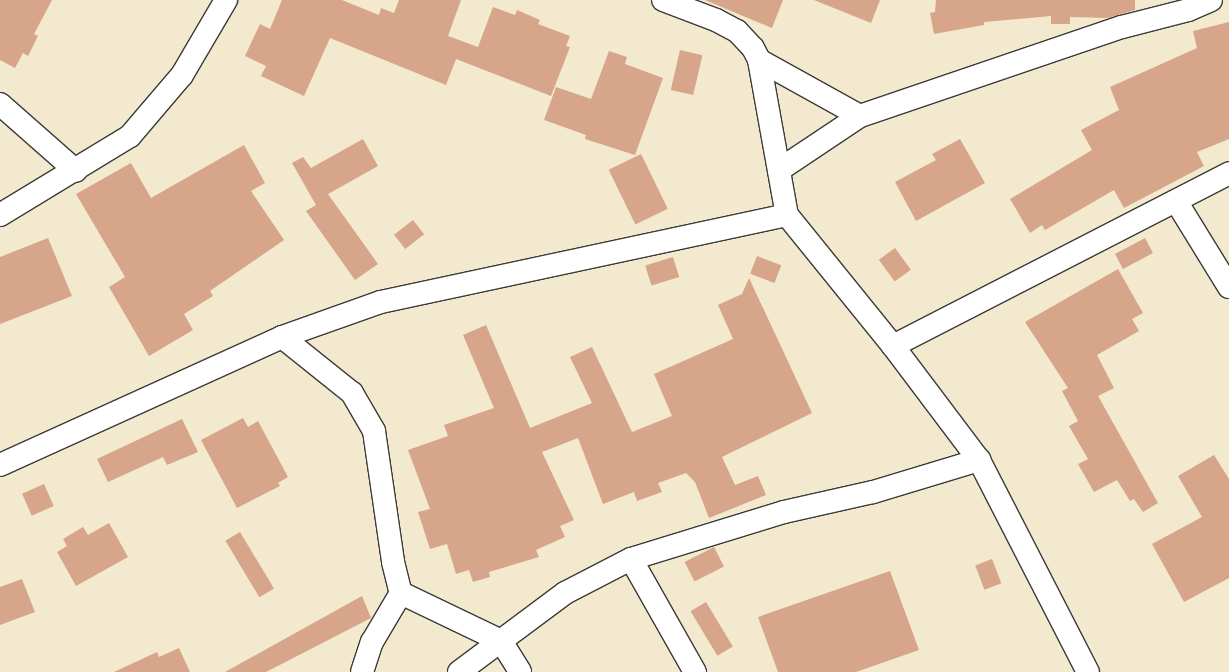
<!DOCTYPE html>
<html>
<head>
<meta charset="utf-8">
<style>
	body { margin:0 }
	#map { position:relative; width:1229px; height:672px; overflow:hidden; background:#f2e9cf; font-family:"IM FELL English",serif }
	div>[style] { position:absolute }
	.building>* { inset:0; background:#d7a589; transform-origin:0 0 }
	.roads { filter:drop-shadow(1px 0 #3c3b37) drop-shadow(-1px 0 #3c3b37) drop-shadow(0 1px #3c3b37) drop-shadow(0 -1px #3c3b37) }
	.minor>* { height:22px; margin:-11px; padding:0 11px; transform-origin:11px; border-radius:11px; background:#fff }
	span { translate:-50% -50%; white-space:nowrap; text-align:center; line-height:1.15; -webkit-text-stroke:4px #fcf5e5; paint-order:stroke }
</style>
</head>
<body>
<div id="map">
	<div class="building">
		<i style="clip-path:polygon(0 0,52px 0,34px 34px,38px 36px,28px 56px,23px 53px,15px 68px,0 60px)"></i>
		<i style="clip-path:polygon(282px 0,342px 0,379px 15px,381px 8px,394px 13px,399px 0,461px 0,448px 36px,478px 47px,493px 7px,515px 15px,517px 10px,540px 20px,538px 24px,570px 36px,566px 46px,570px 47px,551px 96px,456px 59px,446px 85px,330px 38px,304px 96px,261px 76px,266px 66px,245px 56px,260px 24px,270px 29px)"></i>
		<i style="clip-path:polygon(705px 0,783px 0,772px 28px)"></i>
		<i style="clip-path:polygon(814px 0,880px 0,871px 23px)"></i>
		<i style="clip-path:polygon(936px 0,1135px 0,1135px 10px,1108px 18px,1070px 17px,1070px 24px,1051px 24px,1051px 16px,984px 22px,984px 25px,934px 34px,930px 13px,935px 12px)"></i>
		<i style="clip-path:polygon(1229px 22px,1229px 139px,1197px 152px,1204px 166px,1124px 208px,1114px 190px,1045px 230px,1042px 225px,1030px 233px,1010px 199px,1092px 150px,1081px 130px,1119px 110px,1110px 87px,1197px 48px,1193px 31px)"></i>
		<i style="left:680px;top:50px;width:23px;height:41px;rotate:13deg"></i>
		<i style="clip-path:polygon(609px 51px,627px 57px,625px 64px,663px 78px,635px 155px,585px 139px,586px 135px,544px 120px,556px 87px,591px 99px)"></i>
		<i style="clip-path:polygon(363px 139px,378px 166px,328px 194px,378px 264px,355px 280px,306px 211px,316px 205px,292px 163px,303px 157px,311px 168px)"></i>
		<i style="clip-path:polygon(960px 139px,985px 183px,916px 221px,895px 182px,936px 160px,932px 154px)"></i>
		<i style="clip-path:polygon(244px 145px,265px 183px,251px 191px,284px 240px,210px 291px,213px 296px,184px 314px,193px 330px,149px 356px,109px 287px,125px 277px,76px 194px,131px 163px,151px 198px)"></i>
		<i style="left:641px;top:154px;width:61px;height:36px;rotate:64deg"></i>
		<i style="left:413px;top:220px;width:18px;height:24px;rotate:52deg"></i>
		<i style="clip-path:polygon(48px 238px,72px 296px,0 324px,0 257px)"></i>
		<i style="left:1145px;top:238px;width:17px;height:34px;rotate:62deg"></i>
		<i style="left:895px;top:248px;width:27px;height:20px;rotate:54deg"></i>
		<i style="left:757px;top:256px;width:26px;height:19px;rotate:21deg"></i>
		<i style="left:673px;top:257px;width:21px;height:29px;rotate:73deg"></i>
		<i style="clip-path:polygon(1118px 269px,1143px 313px,1132px 319px,1139px 331px,1097px 355px,1114px 388px,1098px 396px,1158px 503px,1143px 512px,1134px 499px,1130px 501px,1117px 480px,1094px 492px,1078px 464px,1088px 459px,1069px 426px,1078px 421px,1062px 391px,1068px 388px,1025px 322px)"></i>
		<i style="clip-path:polygon(749px 278px,812px 413px,722px 457px,735px 485px,758px 476px,766px 495px,709px 518px,695px 482px,686px 473px,658px 483px,662px 492px,637px 501px,634px 492px,603px 504px,578px 438px,542px 452px,574px 520px,560px 526px,565px 537px,536px 550px,539px 557px,489px 572px,490px 577px,473px 582px,469px 570px,456px 574px,447px 544px,430px 549px,418px 512px,430px 509px,408px 450px,448px 436px,444px 425px,494px 408px,463px 335px,486px 325px,530px 428px,592px 403px,570px 357px,592px 347px,632px 432px,672px 416px,654px 374px,733px 339px,718px 305px,742px 294px)"></i>
		<i style="clip-path:polygon(243px 418px,248px 427px,258px 421px,288px 477px,278px 483px,280px 486px,237px 508px,201px 440px)"></i>
		<i style="clip-path:polygon(182px 419px,198px 452px,167px 465px,163px 457px,108px 482px,97px 459px)"></i>
		<i style="clip-path:polygon(1214px 455px,1229px 479px,1229px 578px,1184px 602px,1152px 544px,1202px 517px,1178px 476px)"></i>
		<i style="left:44px;top:484px;width:24px;height:24px;rotate:66deg"></i>
		<i style="clip-path:polygon(109px 523px,128px 557px,76px 586px,57px 552px,67px 546px,63px 539px,83px 527px,88px 535px)"></i>
		<i style="left:240px;top:532px;width:66px;height:17px;rotate:59deg"></i>
		<i style="left:714px;top:547px;width:22px;height:33px;rotate:63deg"></i>
		<i style="left:992px;top:559px;width:26px;height:18px;rotate:69deg"></i>
		<i style="clip-path:polygon(890px 571px,919px 650px,856px 672px,778px 672px,758px 617px)"></i>
		<i style="clip-path:polygon(22px 579px,35px 612px,0 625px,0 587px)"></i>
		<i style="clip-path:polygon(362px 596px,371px 618px,266px 672px,225px 672px)"></i>
		<i style="left:706px;top:602px;width:52px;height:18px;rotate:59deg"></i>
		<i style="clip-path:polygon(179px 648px,190px 672px,114px 672px,157px 652px,159px 657px)"></i>
	</div>
	<div class="roads">
		<div class="minor">
			<i style="left:663px;top:0;width:57px;rotate:20.7deg"></i>
			<i style="left:716px;top:20px;width:24px;rotate:28deg"></i>
			<i style="left:737px;top:31px;width:23px;rotate:47deg"></i>
			<i style="left:753px;top:48px;width:13px;rotate:63deg"></i>
			<i style="left:759px;top:60px;width:158px;rotate:79.8deg"></i>
			<i style="left:787px;top:215px;width:169px;rotate:51deg"></i>
			<i style="left:893px;top:346px;width:143px;rotate:53deg"></i>
			<i style="left:979px;top:460px;width:238px;rotate:62.8deg"></i>
			<i style="left:759px;top:60px;width:115px;rotate:29deg"></i>
			<i style="left:0;top:104px;width:101px;rotate:41.4deg"></i>
			<i style="left:779px;top:170px;width:97px;rotate:-33.7deg"></i>
			<i style="left:860px;top:116px;width:277px;rotate:-18.8deg"></i>
			<i style="left:1122px;top:27px;width:68px;rotate:-14.4deg"></i>
			<i style="left:1188px;top:10px;width:25px;rotate:-23deg"></i>
			<i style="left:1176px;top:201px;width:101px;rotate:58.4deg"></i>
			<i style="left:0;top:215px;width:152px;rotate:-31.3deg"></i>
			<i style="left:130px;top:136px;width:80px;rotate:-49.6deg"></i>
			<i style="left:182px;top:75px;width:87px;rotate:-59.6deg"></i>
			<i style="left:282px;top:337px;width:90px;rotate:38.7deg"></i>
			<i style="left:352px;top:393px;width:44px;rotate:59.9deg"></i>
			<i style="left:374px;top:431px;width:132px;rotate:81.7deg"></i>
			<i style="left:393px;top:562px;width:32px;rotate:76deg"></i>
			<i style="left:401px;top:593px;width:111px;rotate:25.6deg"></i>
			<i style="left:501px;top:641px;width:36px;rotate:58deg"></i>
			<i style="left:893px;top:346px;width:378px;rotate:-27.2deg"></i>
			<i style="left:0;top:465px;width:310px;rotate:-24.4deg"></i>
			<i style="left:282px;top:337px;width:105px;rotate:-19.5deg"></i>
			<i style="left:381px;top:302px;width:415px;rotate:-12.1deg"></i>
			<i style="left:631px;top:559px;width:130px;rotate:60.5deg"></i>
			<i style="left:362px;top:672px;width:32px;rotate:-72deg"></i>
			<i style="left:372px;top:642px;width:57px;rotate:-59.4deg"></i>
			<i style="left:459px;top:672px;width:132px;rotate:-36.7deg"></i>
			<i style="left:565px;top:593px;width:74px;rotate:-27.3deg"></i>
			<i style="left:631px;top:559px;width:160px;rotate:-17.1deg"></i>
			<i style="left:784px;top:512px;width:91px;rotate:-12.7deg"></i>
			<i style="left:873px;top:492px;width:111px;rotate:-16.8deg"></i>
		</div>
	</div>
</div>
</body>
</html>
